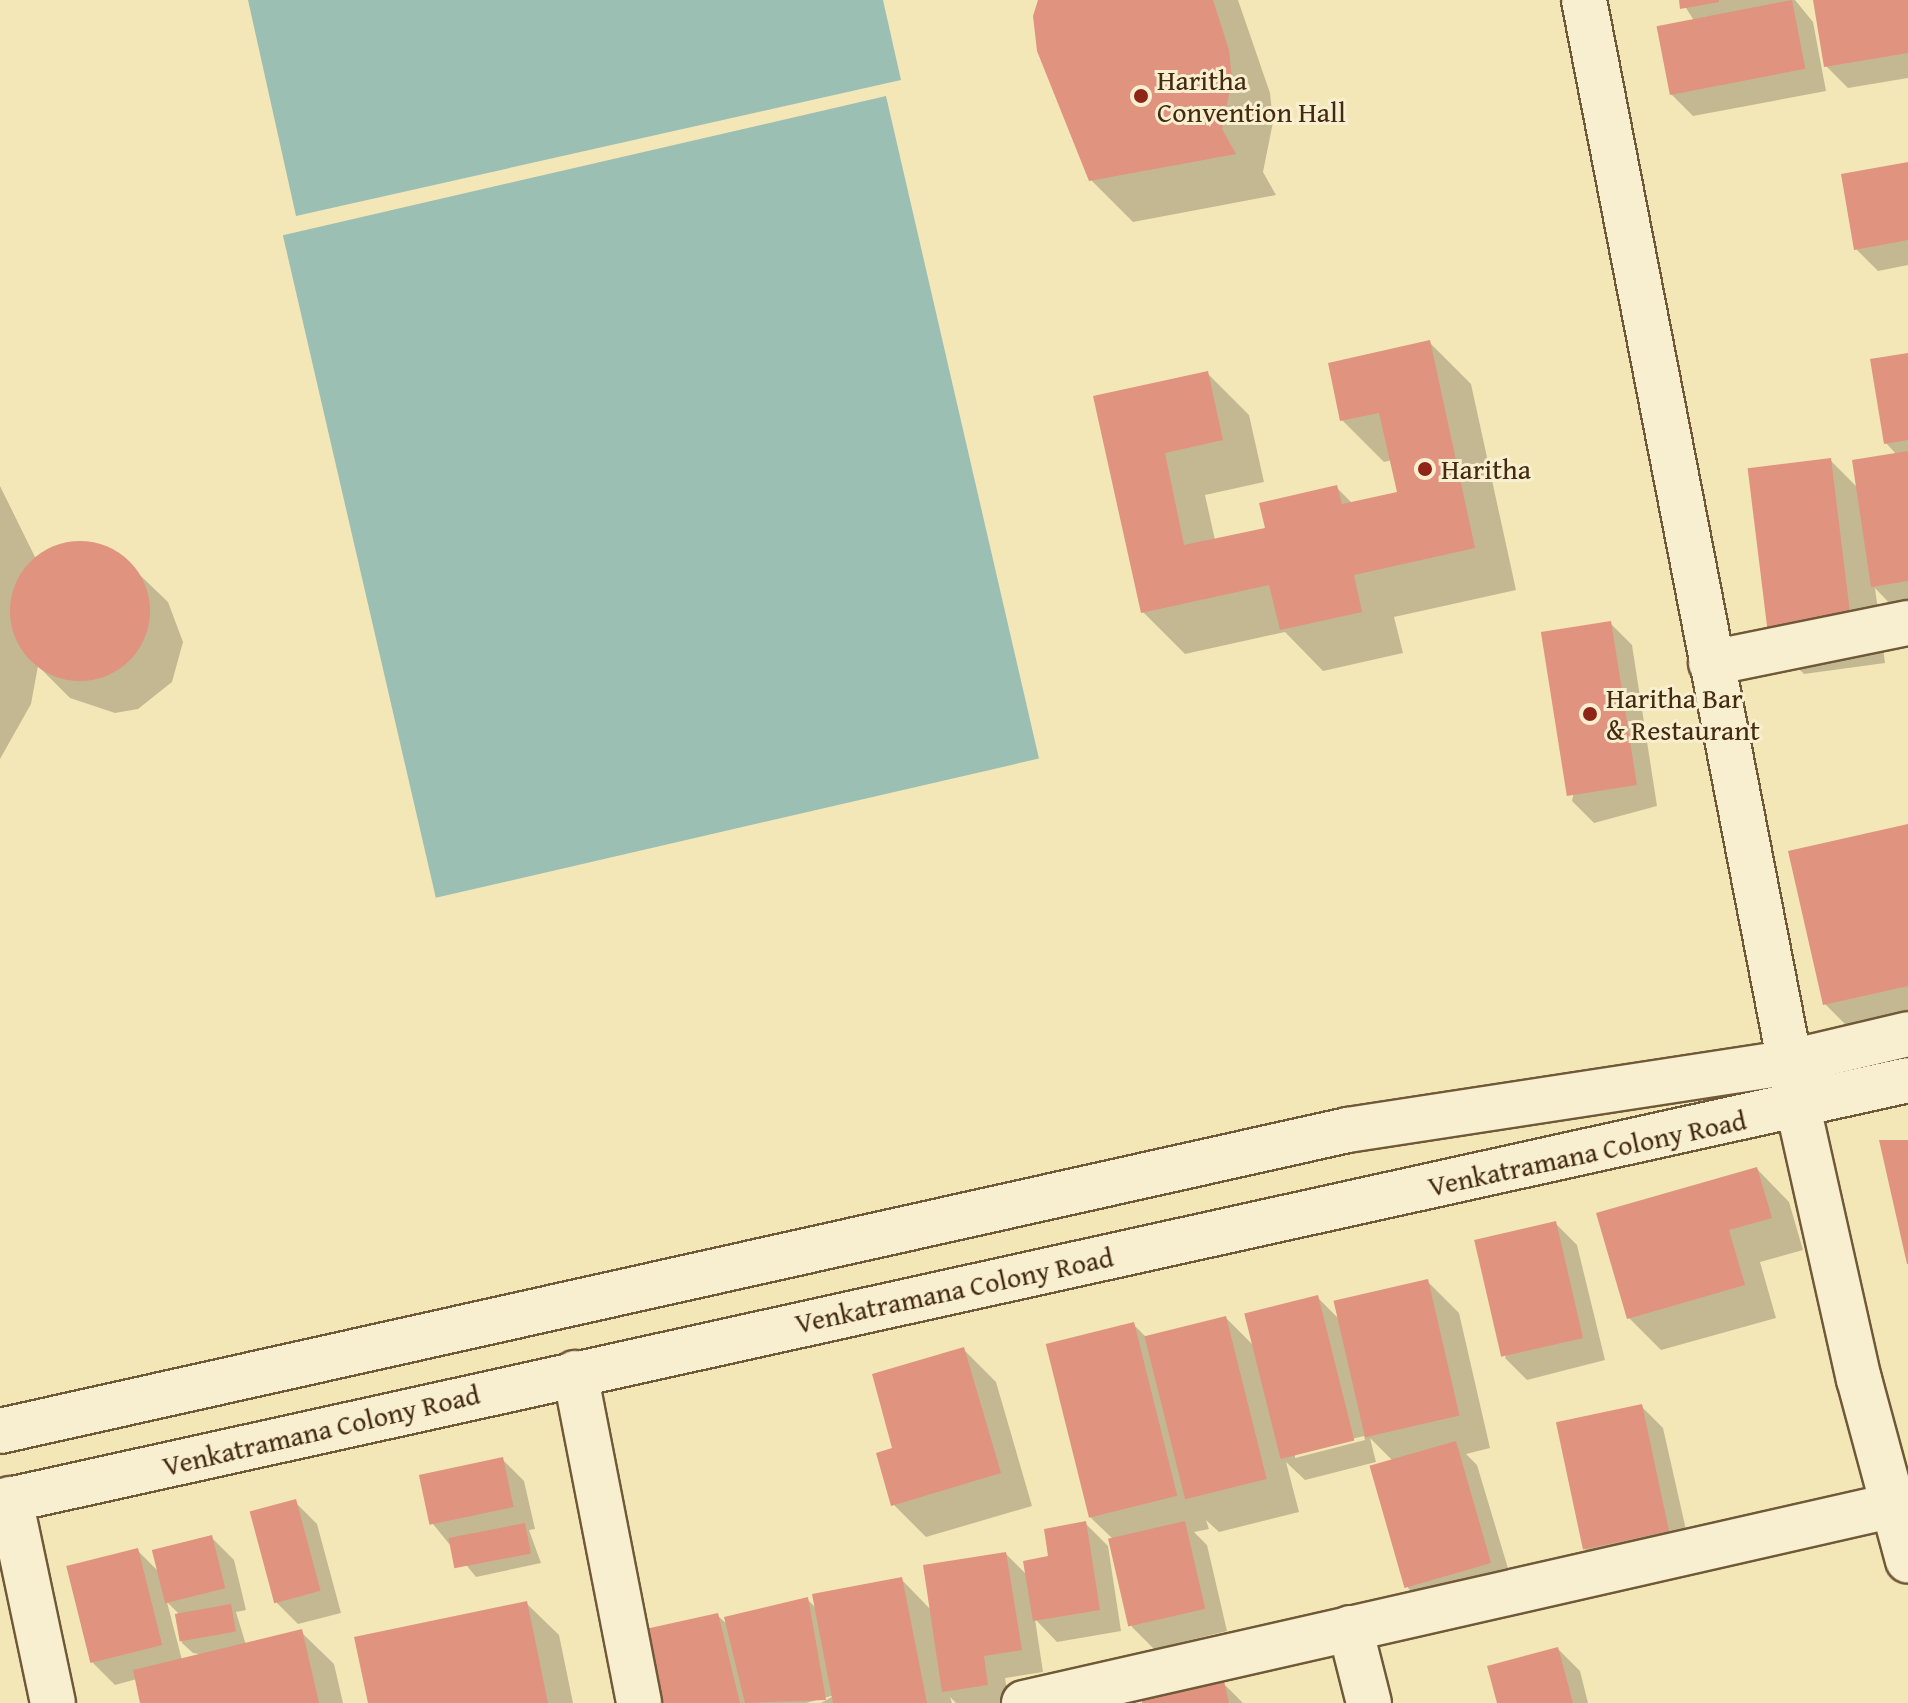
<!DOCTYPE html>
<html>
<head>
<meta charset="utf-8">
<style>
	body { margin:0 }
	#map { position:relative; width:1908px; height:1703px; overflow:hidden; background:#f4e7b7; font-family:"Gentium Book Plus",serif }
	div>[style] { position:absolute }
	.water>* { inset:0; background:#9cbfb4; transform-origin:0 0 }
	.shadow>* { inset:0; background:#0003 }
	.building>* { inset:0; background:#e0937f; transform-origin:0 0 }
	.round { border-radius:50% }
	.roads { filter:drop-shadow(2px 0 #705938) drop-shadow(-2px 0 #705938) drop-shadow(0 2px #705938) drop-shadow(0 -2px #705938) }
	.minor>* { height:44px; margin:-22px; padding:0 22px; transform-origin:22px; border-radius:22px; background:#f8efd0 }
	.tertiary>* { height:44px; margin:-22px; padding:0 22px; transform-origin:22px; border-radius:22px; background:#f8efd0 }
	.secondary>* { height:44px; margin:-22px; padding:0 22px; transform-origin:22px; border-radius:22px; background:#f8efd0 }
	.dots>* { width:22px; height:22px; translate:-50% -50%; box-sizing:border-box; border:4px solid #f8efd0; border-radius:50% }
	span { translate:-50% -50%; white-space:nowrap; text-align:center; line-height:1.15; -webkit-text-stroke:6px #f8efd0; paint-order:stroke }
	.poi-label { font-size:28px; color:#442a0e }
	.left { translate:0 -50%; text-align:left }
	.street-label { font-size:28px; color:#442a0e }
</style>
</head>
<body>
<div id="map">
	<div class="water">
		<i style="clip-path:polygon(248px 0,883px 0,901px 80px,296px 216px)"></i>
		<i style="left:886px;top:96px;width:680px;height:619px;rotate:77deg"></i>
	</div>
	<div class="shadow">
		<i style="clip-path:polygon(1039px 0,1238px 0,1270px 93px,1273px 122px,1263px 172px,1276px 195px,1133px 222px,1091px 180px)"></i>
		<i style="clip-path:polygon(1681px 0,1795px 0,1813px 22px,1826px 91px,1693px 116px,1671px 94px,1693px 19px)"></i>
		<i style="clip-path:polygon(1815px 0,1908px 0,1908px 78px,1848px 88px,1826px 66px)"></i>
		<i style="clip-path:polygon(1908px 164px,1908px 265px,1878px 271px,1856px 249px)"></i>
		<i style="clip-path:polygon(1429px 342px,1471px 384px,1516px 590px,1394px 617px,1403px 653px,1323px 671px,1285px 632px,1185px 654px,1143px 612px,1096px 398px,1207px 373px,1249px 415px,1264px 482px,1205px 495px,1215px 540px,1267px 529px,1337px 488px,1353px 504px,1400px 493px,1392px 460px,1384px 462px,1342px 420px)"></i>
		<i style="clip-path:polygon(1908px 355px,1908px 606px,1894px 608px,1875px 588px,1885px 663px,1804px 674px,1772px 642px,1831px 461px,1858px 488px,1897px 455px,1886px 443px)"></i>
		<i style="clip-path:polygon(0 486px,36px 559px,78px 543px,119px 555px,168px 602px,183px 642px,172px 682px,138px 709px,115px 713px,70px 698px,38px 666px,31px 704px,0 759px)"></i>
		<i style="clip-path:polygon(1610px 623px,1632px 645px,1657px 806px,1594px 823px,1572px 801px)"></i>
		<i style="clip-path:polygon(1908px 827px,1908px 1025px,1857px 1036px,1825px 1004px)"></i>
		<i style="clip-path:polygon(1757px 1169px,1789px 1202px,1803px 1250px,1760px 1262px,1776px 1318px,1661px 1350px,1629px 1318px)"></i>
		<i style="clip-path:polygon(1555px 1223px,1577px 1245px,1605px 1360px,1527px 1380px,1505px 1358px)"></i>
		<i style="clip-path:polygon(evenodd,1427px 1281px,1459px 1313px,1490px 1448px,1466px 1454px,1477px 1465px,1513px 1585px,1430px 1610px,1408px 1588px,1393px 1461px,1370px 1438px,1376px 1462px,1305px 1480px,1286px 1462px,1299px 1512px,1219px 1532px,1206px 1520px,1209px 1529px,1194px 1532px,1207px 1545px,1227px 1631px,1154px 1649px,1132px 1627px,1114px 1540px,1091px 1518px,1133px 1324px,1146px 1337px,1226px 1318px,1254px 1346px,1317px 1297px,1340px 1320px,1427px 1281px,1364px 1436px,1365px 1440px,1295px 1458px,1295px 1453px,1364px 1436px)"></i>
		<i style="clip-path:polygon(964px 1350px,996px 1382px,1032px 1506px,926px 1537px,893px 1504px,895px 1449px)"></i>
		<i style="clip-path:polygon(1641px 1406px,1663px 1428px,1691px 1552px,1607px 1571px,1585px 1549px)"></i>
		<i style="clip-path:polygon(502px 1459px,524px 1481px,535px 1529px,529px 1530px,541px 1563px,476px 1577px,433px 1524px)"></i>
		<i style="clip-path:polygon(295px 1502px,317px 1524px,341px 1613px,298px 1624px,276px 1602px)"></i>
		<i style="clip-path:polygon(1086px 1524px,1108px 1546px,1121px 1631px,1057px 1642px,1035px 1619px,1043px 1672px,1005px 1678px,1009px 1703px,956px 1703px,950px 1697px,952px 1703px,821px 1703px,835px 1695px,806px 1703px,660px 1703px,717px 1615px,728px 1625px,807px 1599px,817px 1609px,901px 1579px,932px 1611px,1006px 1554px,1028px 1576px)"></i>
		<i style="clip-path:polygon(evenodd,212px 1538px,234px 1560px,246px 1610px,236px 1612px,246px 1645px,301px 1632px,334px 1664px,343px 1703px,143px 1703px,137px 1679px,115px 1685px,93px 1663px,137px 1550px,159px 1572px,212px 1538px,167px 1602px,181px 1616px,182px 1643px,193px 1653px,204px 1655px,182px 1660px,167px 1602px)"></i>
		<i style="clip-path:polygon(526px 1603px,559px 1635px,573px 1703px,370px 1703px)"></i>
		<i style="clip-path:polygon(1558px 1649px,1580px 1671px,1588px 1703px,1499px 1703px)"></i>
		<i style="clip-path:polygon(1223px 1683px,1243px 1703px,1144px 1703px)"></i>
	</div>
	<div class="building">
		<i style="clip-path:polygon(1038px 0,1213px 0,1229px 50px,1232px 79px,1222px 129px,1236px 154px,1089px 181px,1037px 51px,1033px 16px)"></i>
		<i style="clip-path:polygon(1679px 0,1719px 0,1719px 2px,1680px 9px)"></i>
		<i style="left:1792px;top:0;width:70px;height:138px;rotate:79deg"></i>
		<i style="clip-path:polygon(1813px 0,1908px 0,1908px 53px,1824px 67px)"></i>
		<i style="clip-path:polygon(1908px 162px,1908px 240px,1854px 250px,1841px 174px)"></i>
		<i style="clip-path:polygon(1430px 340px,1475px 548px,1354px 575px,1362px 612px,1280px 630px,1269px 585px,1141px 613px,1093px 396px,1208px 371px,1223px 440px,1165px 453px,1184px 545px,1265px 528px,1259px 503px,1337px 485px,1342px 504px,1397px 492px,1379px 413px,1340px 421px,1328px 363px)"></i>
		<i style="clip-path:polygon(1908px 353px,1908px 440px,1884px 444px,1870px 359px)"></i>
		<i style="clip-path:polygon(1908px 451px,1908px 581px,1871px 587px,1852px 460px)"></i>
		<i style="left:1831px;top:458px;width:174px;height:84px;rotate:83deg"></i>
		<i class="round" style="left:10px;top:541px;width:140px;height:140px"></i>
		<i style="left:1611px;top:621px;width:166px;height:71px;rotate:81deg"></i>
		<i style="clip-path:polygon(1908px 824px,1908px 986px,1823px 1005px,1788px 851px)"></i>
		<i style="clip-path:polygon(1879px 1140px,1908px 1140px,1908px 1264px,1907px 1264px)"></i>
		<i style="clip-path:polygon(1757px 1167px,1772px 1218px,1729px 1230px,1745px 1285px,1627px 1319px,1596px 1213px)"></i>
		<i style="left:1556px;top:1221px;width:120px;height:84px;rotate:77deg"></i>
		<i style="left:1428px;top:1279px;width:140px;height:97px;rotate:77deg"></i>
		<i style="left:1318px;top:1295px;width:150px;height:76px;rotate:76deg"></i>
		<i style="left:1226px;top:1316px;width:168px;height:84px;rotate:76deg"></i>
		<i style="left:1134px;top:1322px;width:179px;height:91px;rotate:76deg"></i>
		<i style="clip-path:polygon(964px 1347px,1001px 1473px,891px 1506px,876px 1453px,892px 1448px,872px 1374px)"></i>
		<i style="left:1642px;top:1404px;width:130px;height:88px;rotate:78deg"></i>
		<i style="left:1456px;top:1441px;width:127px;height:90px;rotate:74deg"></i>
		<i style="left:503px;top:1457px;width:51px;height:86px;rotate:78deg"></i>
		<i style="left:296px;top:1499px;width:95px;height:48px;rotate:75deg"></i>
		<i style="clip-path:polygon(1086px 1521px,1100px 1610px,1033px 1621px,1023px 1561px,1048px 1556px,1044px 1529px)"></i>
		<i style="left:1185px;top:1521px;width:90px;height:79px;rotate:77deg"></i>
		<i style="left:525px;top:1523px;width:31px;height:78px;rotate:79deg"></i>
		<i style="left:212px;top:1535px;width:55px;height:62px;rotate:76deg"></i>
		<i style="left:138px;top:1548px;width:100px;height:74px;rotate:76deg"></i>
		<i style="clip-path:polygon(1006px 1552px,1022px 1650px,984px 1656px,988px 1685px,942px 1692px,923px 1565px)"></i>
		<i style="clip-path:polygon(902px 1577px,927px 1703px,833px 1703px,812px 1594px)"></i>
		<i style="clip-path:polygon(808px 1597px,826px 1700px,745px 1703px,724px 1617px)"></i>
		<i style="clip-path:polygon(527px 1601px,548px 1703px,368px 1703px,354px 1637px)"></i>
		<i style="left:231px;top:1604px;width:28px;height:57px;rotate:80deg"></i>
		<i style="clip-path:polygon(718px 1613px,740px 1703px,658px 1703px,641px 1630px)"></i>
		<i style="clip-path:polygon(302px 1629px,319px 1703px,140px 1703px,133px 1670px)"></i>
		<i style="clip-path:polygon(1558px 1647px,1573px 1703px,1497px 1703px,1487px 1666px)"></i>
		<i style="clip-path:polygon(1224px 1681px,1229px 1703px,1142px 1703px,1142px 1700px)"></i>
	</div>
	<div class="roads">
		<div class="minor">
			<i style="left:1711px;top:663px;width:201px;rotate:-11.5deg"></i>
			<i style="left:1798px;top:1107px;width:279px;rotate:77.4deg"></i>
			<i style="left:1859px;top:1379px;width:188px;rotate:74.9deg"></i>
			<i style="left:575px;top:1373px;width:336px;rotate:79deg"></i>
			<i style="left:10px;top:1499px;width:208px;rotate:78.1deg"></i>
			<i style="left:1350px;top:1628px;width:77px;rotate:75.8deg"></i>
			<i style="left:1024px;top:1703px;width:907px;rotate:-12.81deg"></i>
		</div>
		<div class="tertiary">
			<i style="left:1584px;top:0;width:1120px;rotate:79.04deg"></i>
		</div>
		<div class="secondary">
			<i style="left:0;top:1431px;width:1381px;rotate:-12.59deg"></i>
			<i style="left:1348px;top:1130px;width:447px;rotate:-8.7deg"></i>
			<i style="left:1790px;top:1062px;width:121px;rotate:-13.3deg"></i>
			<i style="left:0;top:1502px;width:1954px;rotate:-12.47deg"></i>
		</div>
	</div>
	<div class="dots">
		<i style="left:1141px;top:96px;background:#8f2418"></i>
		<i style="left:1425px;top:469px;background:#8f2418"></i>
		<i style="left:1590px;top:714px;background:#8f2418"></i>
	</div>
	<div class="poi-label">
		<span class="left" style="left:1157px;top:96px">Haritha<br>Convention Hall</span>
		<span class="left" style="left:1441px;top:469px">Haritha</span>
		<span class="left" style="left:1606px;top:714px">Haritha Bar<br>&amp; Restaurant</span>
	</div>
	<div class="street-label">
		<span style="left:1587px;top:1153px;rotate:-12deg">Venkatramana Colony Road</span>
		<span style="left:954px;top:1290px;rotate:-12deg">Venkatramana Colony Road</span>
		<span style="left:321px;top:1430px;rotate:-13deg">Venkatramana Colony Road</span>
	</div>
</div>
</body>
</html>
